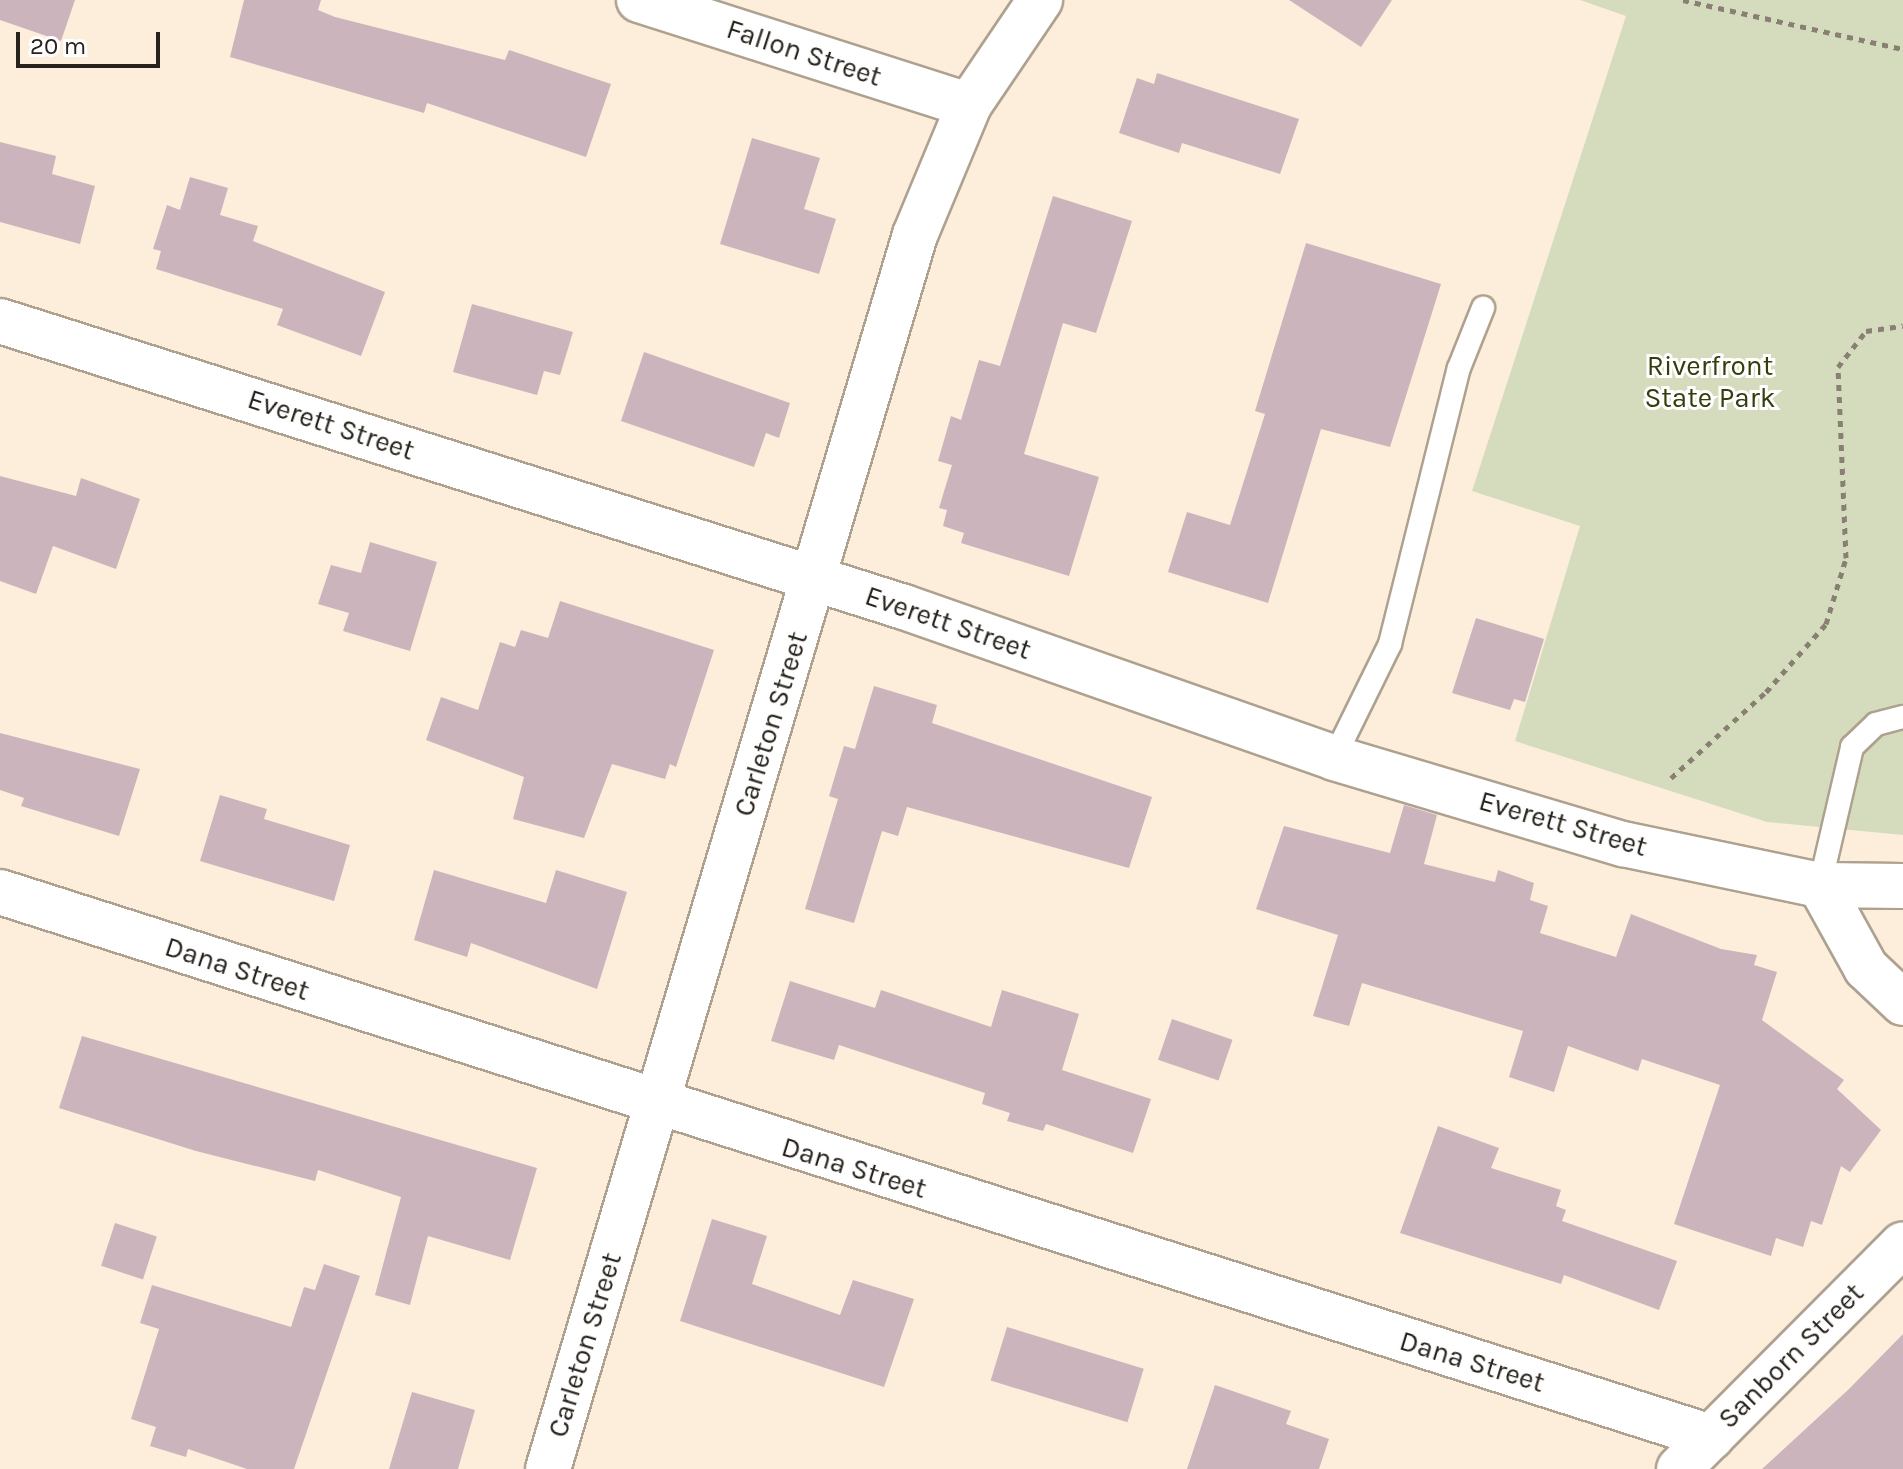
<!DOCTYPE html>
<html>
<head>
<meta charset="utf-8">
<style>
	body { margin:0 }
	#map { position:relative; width:1903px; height:1469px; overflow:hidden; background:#fceedb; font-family:Karla,sans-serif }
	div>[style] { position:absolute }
	.green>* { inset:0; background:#d4dcbd }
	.building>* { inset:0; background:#ccb4bc; transform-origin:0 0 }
	.path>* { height:5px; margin-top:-2.5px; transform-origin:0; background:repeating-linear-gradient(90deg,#898073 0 6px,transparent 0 12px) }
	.roads { filter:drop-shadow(2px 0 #aea18f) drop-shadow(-2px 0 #aea18f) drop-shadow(0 2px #aea18f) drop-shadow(0 -2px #aea18f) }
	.lane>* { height:22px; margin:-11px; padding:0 11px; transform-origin:11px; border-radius:11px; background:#fff }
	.street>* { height:44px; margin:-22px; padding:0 22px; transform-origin:22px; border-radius:22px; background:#fff }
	span { translate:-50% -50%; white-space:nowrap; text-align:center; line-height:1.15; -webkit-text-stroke:6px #fefefe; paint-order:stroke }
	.street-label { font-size:28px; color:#27221b }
	.park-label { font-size:28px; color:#343d0b }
	.scale { position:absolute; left:16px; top:32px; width:144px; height:36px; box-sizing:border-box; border:4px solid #27221b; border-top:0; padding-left:10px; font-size:24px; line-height:28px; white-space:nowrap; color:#27221b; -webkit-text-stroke:6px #fefefe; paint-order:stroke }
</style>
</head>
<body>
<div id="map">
	<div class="green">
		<i style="clip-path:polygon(1580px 0,1903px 0,1903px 835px,1767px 822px,1515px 741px,1580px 526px,1472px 491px,1626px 16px)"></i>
	</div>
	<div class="building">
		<i style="clip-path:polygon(0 0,75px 0,61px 41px,0 20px)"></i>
		<i style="clip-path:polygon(244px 0,321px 0,318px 10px,335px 17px,505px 60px,509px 50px,611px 84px,586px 157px,427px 103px,424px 113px,230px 57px)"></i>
		<i style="clip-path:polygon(1289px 0,1392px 0,1361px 47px)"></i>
		<i style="clip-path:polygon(1157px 73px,1299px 119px,1280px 174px,1182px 143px,1179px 153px,1119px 133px,1137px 78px,1154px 84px)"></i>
		<i style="clip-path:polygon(752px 138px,820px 158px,804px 209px,836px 219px,819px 274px,720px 244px)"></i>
		<i style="clip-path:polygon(0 142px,56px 156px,52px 174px,95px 186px,80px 244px,0 222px)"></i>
		<i style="clip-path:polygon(190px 177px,228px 188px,220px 215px,258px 226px,253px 241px,385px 292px,361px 356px,277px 325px,283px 309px,156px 269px,161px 251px,153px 249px,167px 205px,180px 210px)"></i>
		<i style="clip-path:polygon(1053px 196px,1132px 221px,1096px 333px,1063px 323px,1024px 454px,1099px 477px,1069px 576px,961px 543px,964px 533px,943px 526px,947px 510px,939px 508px,952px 465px,938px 461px,951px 416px,961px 420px,979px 360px,1000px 366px)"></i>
		<i style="clip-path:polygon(1306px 243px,1441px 284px,1390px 447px,1321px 429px,1268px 603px,1168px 572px,1187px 512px,1230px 525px,1265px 414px,1255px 411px)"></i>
		<i style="clip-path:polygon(472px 304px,573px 332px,560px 375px,544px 371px,537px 395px,453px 372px)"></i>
		<i style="clip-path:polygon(644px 352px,790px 403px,779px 438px,766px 433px,754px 467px,621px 421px)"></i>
		<i style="clip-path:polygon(0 476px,76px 496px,81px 478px,140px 499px,116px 569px,53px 546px,36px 594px,0 581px)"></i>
		<i style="clip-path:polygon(370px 542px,437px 562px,410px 651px,343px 631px,349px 613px,318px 604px,331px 565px,361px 573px)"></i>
		<i style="clip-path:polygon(560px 601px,714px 650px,676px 767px,670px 764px,665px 779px,612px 764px,584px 838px,513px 819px,524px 777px,426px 740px,441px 697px,478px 710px,500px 642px,515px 647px,521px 630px,548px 638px)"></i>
		<i style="clip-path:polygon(1476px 618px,1544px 639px,1525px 702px,1514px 699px,1510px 710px,1452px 693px)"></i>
		<i style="clip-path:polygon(874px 686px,937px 705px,932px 723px,1152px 797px,1129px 868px,907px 807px,898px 836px,882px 831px,854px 923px,805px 909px,838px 799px,829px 796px,844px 746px,855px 749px)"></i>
		<i style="clip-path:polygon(0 733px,140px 769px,119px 836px,21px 806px,24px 798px,0 790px)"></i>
		<i style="clip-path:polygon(220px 795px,267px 809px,264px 819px,350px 845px,334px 901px,200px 861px)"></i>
		<i style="clip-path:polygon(1404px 805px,1437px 815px,1424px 864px,1495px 882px,1498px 870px,1534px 883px,1530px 900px,1548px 906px,1540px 933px,1616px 957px,1631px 914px,1721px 949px,1757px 955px,1754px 965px,1777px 972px,1762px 1020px,1844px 1080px,1837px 1089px,1881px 1130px,1850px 1172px,1841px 1166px,1822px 1225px,1811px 1221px,1803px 1247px,1776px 1238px,1771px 1256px,1674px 1224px,1720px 1085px,1642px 1059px,1638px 1071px,1568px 1046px,1554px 1092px,1509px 1077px,1523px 1031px,1362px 983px,1349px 1026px,1313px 1016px,1338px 935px,1256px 909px,1284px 826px,1390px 853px)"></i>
		<i style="clip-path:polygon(434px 870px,546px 903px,556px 870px,627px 892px,597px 989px,471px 943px,467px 957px,414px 940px)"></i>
		<i style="clip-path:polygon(790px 981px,875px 1008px,881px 990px,991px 1027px,1002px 990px,1079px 1014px,1062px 1070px,1151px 1099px,1133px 1153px,1046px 1124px,1043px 1131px,1007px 1121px,1010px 1113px,982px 1104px,985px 1093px,839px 1045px,834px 1060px,771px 1041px)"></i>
		<i style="left:1172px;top:1019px;width:64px;height:43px;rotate:19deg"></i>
		<i style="clip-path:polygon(82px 1036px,537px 1168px,510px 1260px,428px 1236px,410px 1305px,375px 1295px,401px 1197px,318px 1170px,315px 1181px,196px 1151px,59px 1108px)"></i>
		<i style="clip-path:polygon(1438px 1126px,1499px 1148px,1491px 1168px,1561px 1190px,1556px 1206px,1566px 1210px,1562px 1221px,1677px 1261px,1659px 1310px,1564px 1275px,1561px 1284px,1400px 1233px)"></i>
		<i style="clip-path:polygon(712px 1219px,767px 1236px,752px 1284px,840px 1315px,853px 1280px,914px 1299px,884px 1387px,680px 1321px)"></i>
		<i style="left:115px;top:1223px;width:44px;height:45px;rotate:18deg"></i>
		<i style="clip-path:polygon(324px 1264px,360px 1276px,294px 1469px,247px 1469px,188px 1449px,186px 1457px,150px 1446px,156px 1427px,131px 1419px,159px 1329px,140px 1323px,152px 1285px,291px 1327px,304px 1287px,315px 1290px)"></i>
		<i style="left:1007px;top:1327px;width:143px;height:56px;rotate:17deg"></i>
		<i style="clip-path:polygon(1903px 1334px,1903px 1469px,1762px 1469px,1849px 1389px)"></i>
		<i style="clip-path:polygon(1215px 1385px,1291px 1411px,1286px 1424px,1329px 1439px,1319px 1469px,1187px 1469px)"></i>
		<i style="clip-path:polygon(412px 1392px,475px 1410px,458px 1469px,389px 1469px)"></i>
	</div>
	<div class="path">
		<i style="left:1683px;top:0;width:225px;rotate:12.6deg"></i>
		<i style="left:1671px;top:778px;width:128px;rotate:-42.2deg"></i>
		<i style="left:1766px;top:692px;width:91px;rotate:-48.6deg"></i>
		<i style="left:1826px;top:624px;width:69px;rotate:-73.1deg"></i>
		<i style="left:1846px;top:558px;width:191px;rotate:-92.4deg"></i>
		<i style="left:1838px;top:367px;width:46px;rotate:-52.1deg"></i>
		<i style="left:1866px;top:331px;width:37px;rotate:-8deg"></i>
	</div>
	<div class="roads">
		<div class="lane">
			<i style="left:1334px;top:758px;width:127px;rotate:-63.8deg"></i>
			<i style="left:1390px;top:644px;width:284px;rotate:-76deg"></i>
			<i style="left:1459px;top:368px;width:65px;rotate:-68.2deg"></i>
			<i style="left:1820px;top:885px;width:142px;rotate:-76.9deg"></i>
			<i style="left:1852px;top:747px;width:33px;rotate:-44deg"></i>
			<i style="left:1876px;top:724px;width:28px;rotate:-15deg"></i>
		</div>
		<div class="street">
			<i style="left:639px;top:0;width:346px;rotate:17.7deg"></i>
			<i style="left:0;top:321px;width:948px;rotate:17.56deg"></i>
			<i style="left:904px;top:607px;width:456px;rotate:19.3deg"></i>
			<i style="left:1334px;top:758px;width:302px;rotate:16.6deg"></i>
			<i style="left:1623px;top:844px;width:201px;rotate:11.8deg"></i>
			<i style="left:1820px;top:885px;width:83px;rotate:0.7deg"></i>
			<i style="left:1820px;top:885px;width:95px;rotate:61deg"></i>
			<i style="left:1866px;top:968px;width:51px;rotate:43.4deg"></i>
			<i style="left:0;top:892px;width:1796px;rotate:17.67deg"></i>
			<i style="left:548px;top:1469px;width:1287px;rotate:-73.44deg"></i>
			<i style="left:915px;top:235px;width:141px;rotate:-67.4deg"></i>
			<i style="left:969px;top:105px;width:127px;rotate:-55.9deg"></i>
			<i style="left:1679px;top:1469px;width:317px;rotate:-45.1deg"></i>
		</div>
	</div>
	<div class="street-label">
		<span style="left:804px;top:53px;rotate:18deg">Fallon Street</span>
		<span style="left:331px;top:425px;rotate:18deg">Everett Street</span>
		<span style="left:948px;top:623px;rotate:19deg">Everett Street</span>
		<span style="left:771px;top:724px;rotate:-73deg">Carleton Street</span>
		<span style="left:1563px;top:824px;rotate:16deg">Everett Street</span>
		<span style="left:237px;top:969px;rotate:18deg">Dana Street</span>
		<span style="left:854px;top:1168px;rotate:17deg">Dana Street</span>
		<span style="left:585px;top:1345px;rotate:-73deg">Carleton Street</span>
		<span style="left:1791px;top:1356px;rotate:-45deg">Sanborn Street</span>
		<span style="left:1472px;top:1362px;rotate:17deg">Dana Street</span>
	</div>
	<div class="park-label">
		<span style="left:1710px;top:382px">Riverfront<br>State Park</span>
	</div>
	<div class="scale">20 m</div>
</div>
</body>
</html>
